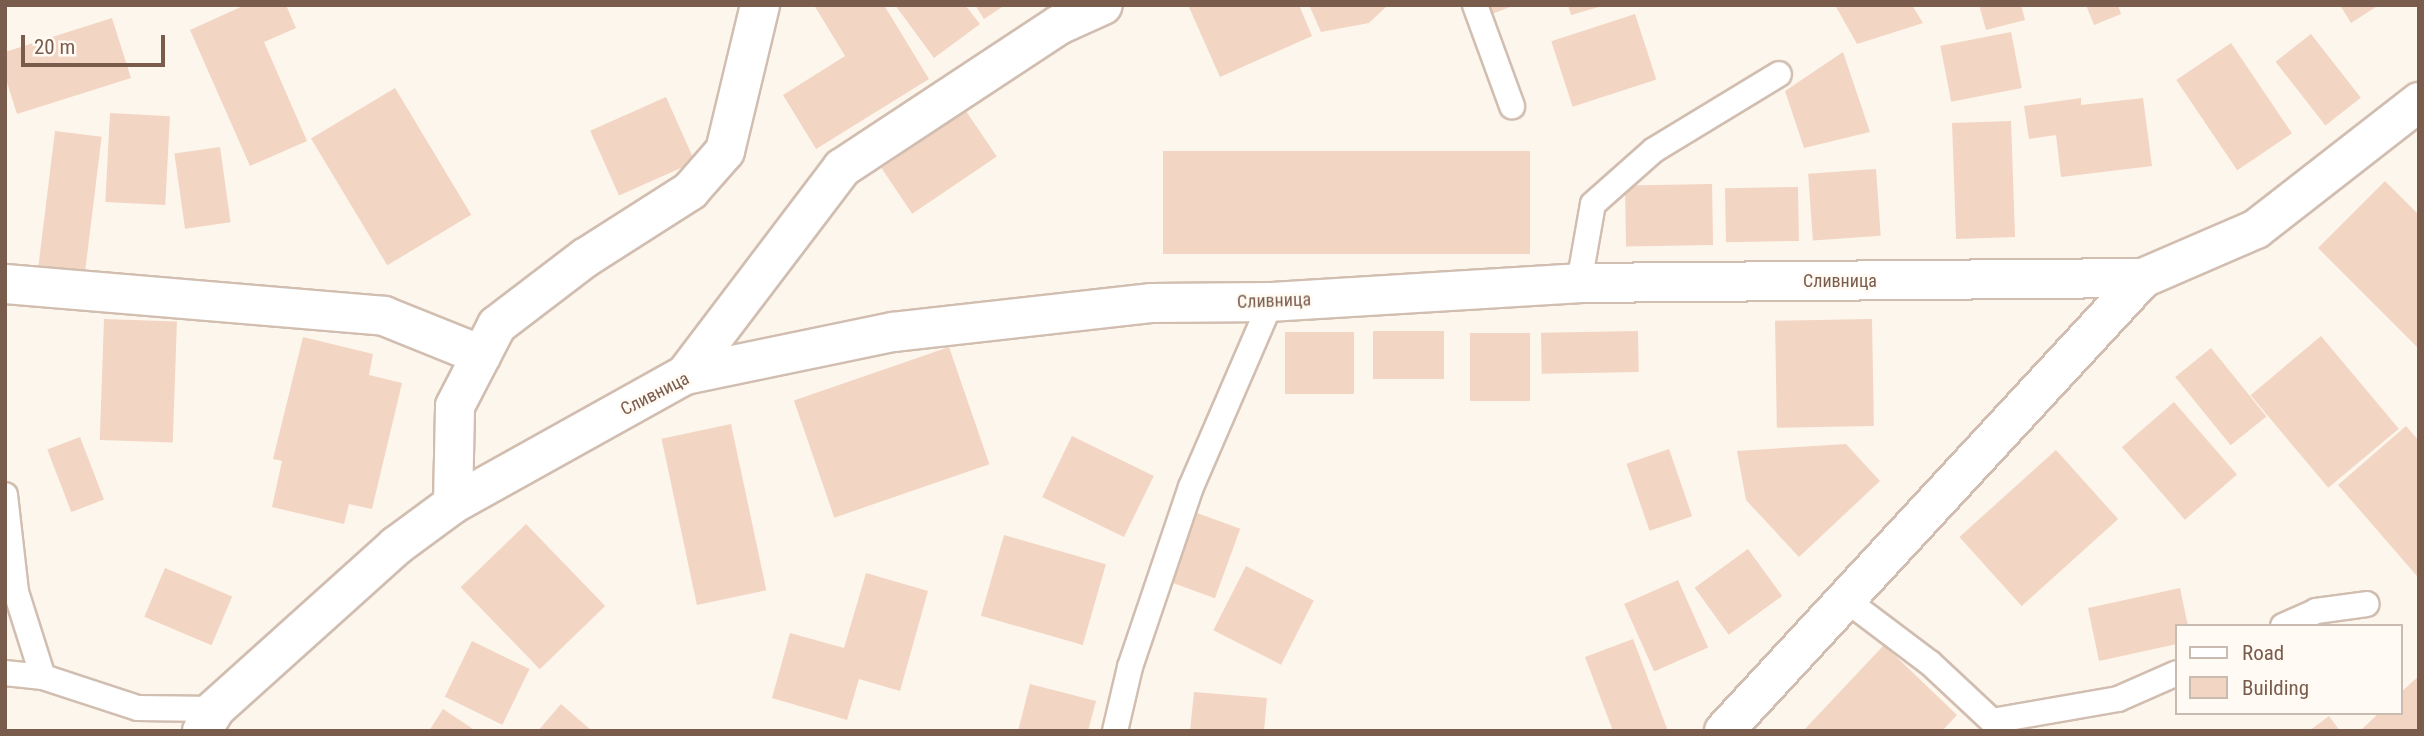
<!DOCTYPE html>
<html>
<head>
<meta charset="utf-8">
<style>
	body { margin:0 }
	#map { position:relative; width:2424px; height:736px; overflow:hidden; background:#fdf6ec; font-family:"Roboto Condensed",sans-serif }
	div>[style] { position:absolute }
	.building>* { inset:0; background:#f3d5c3; transform-origin:0 0 }
	.roads { filter:drop-shadow(2px 0 #d1beb0) drop-shadow(-2px 0 #d1beb0) drop-shadow(0 2px #d1beb0) drop-shadow(0 -2px #d1beb0) }
	.lane>* { height:24px; margin:-12px; padding:0 12px; transform-origin:12px; border-radius:12px; background:#fff }
	.street>* { height:38px; margin:-19px; padding:0 19px; transform-origin:19px; border-radius:19px; background:#fff }
	span { translate:-50% -50%; white-space:nowrap; text-align:center; line-height:1.15; -webkit-text-stroke:5px #fffaf3; paint-order:stroke }
	.street-label { font-size:18px; color:#7a5c4d }
	.frame { position:absolute; inset:0; border:7px solid #7a5c4d; pointer-events:none }
	.legend { position:absolute; left:2175px; top:624px; width:228px; height:91px; box-sizing:border-box; background:#fffaf3; border:2px solid #cabbb1; margin:0; padding:9px 12px; list-style:none; font-size:21px; color:#7a5c4d }
	.legend li { display:flex; align-items:center; gap:14px; height:35px }
	.legend b { width:35px; border:2px solid #cabbb1 }
	.scale { position:absolute; left:21px; top:35px; width:144px; height:32px; box-sizing:border-box; border:4px solid #7a5c4d; border-top:0; padding-left:9px; font-size:21px; line-height:24px; white-space:nowrap; color:#7a5c4d; -webkit-text-stroke:5px #fffaf3; paint-order:stroke }
</style>
</head>
<body>
<div id="map">
	<div class="building">
		<i style="clip-path:polygon(245px 5px,286px 5px,296px 28px,264px 42px,307px 141px,250px 166px,190px 30px)"></i>
		<i style="clip-path:polygon(814px 5px,884px 5px,929px 79px,816px 149px,783px 95px,845px 56px)"></i>
		<i style="clip-path:polygon(895px 5px,965px 5px,980px 24px,934px 58px)"></i>
		<i style="clip-path:polygon(975px 5px,1005px 5px,984px 19px)"></i>
		<i style="clip-path:polygon(1188px 5px,1299px 5px,1312px 36px,1220px 77px)"></i>
		<i style="clip-path:polygon(1309px 5px,1388px 5px,1369px 23px,1321px 32px)"></i>
		<i style="clip-path:polygon(1488px 5px,1515px 5px,1492px 14px)"></i>
		<i style="clip-path:polygon(1568px 5px,1602px 5px,1602px 6px,1571px 15px)"></i>
		<i style="clip-path:polygon(1835px 5px,1912px 5px,1923px 23px,1857px 44px)"></i>
		<i style="clip-path:polygon(1979px 5px,2021px 5px,2025px 20px,1986px 30px)"></i>
		<i style="clip-path:polygon(2086px 5px,2118px 5px,2121px 14px,2094px 25px)"></i>
		<i style="clip-path:polygon(2340px 5px,2379px 5px,2351px 23px)"></i>
		<i style="left:1635px;top:14px;width:69px;height:88px;rotate:72deg"></i>
		<i style="clip-path:polygon(112px 18px,131px 78px,17px 114px,5px 76px,5px 52px)"></i>
		<i style="left:2011px;top:32px;width:57px;height:72px;rotate:79deg"></i>
		<i style="left:2311px;top:34px;width:81px;height:45px;rotate:52deg"></i>
		<i style="left:2231px;top:43px;width:109px;height:66px;rotate:56deg"></i>
		<i style="clip-path:polygon(1843px 52px,1870px 132px,1804px 148px,1785px 91px)"></i>
		<i style="left:395px;top:88px;width:148px;height:98px;rotate:59deg"></i>
		<i style="left:666px;top:97px;width:71px;height:83px;rotate:66deg"></i>
		<i style="clip-path:polygon(2081px 98px,2081px 105px,2143px 98px,2152px 166px,2061px 177px,2056px 135px,2029px 139px,2024px 106px)"></i>
		<i style="left:966px;top:111px;width:55px;height:102px;rotate:56deg"></i>
		<i style="left:110px;top:113px;width:60px;height:89px;rotate:3deg"></i>
		<i style="left:2011px;top:121px;width:116px;height:59px;rotate:88deg"></i>
		<i style="left:55px;top:131px;width:47px;height:147px;rotate:7deg"></i>
		<i style="left:220px;top:147px;width:76px;height:46px;rotate:82deg"></i>
		<i style="left:1163px;top:151px;width:367px;height:103px"></i>
		<i style="left:1876px;top:169px;width:67px;height:68px;rotate:86deg"></i>
		<i style="clip-path:polygon(2385px 181px,2419px 215px,2419px 349px,2318px 248px)"></i>
		<i style="left:1712px;top:184px;width:61px;height:87px;rotate:89deg"></i>
		<i style="left:1798px;top:187px;width:54px;height:73px;rotate:89deg"></i>
		<i style="left:104px;top:319px;width:73px;height:121px;rotate:2deg"></i>
		<i style="left:1872px;top:319px;width:107px;height:97px;rotate:89deg"></i>
		<i style="left:1444px;top:331px;width:48px;height:71px;rotate:90deg"></i>
		<i style="left:1638px;top:331px;width:41px;height:97px;rotate:89deg"></i>
		<i style="left:1354px;top:332px;width:62px;height:69px;rotate:90deg"></i>
		<i style="left:1470px;top:333px;width:60px;height:68px"></i>
		<i style="left:2321px;top:336px;width:121px;height:92px;rotate:50deg"></i>
		<i style="clip-path:polygon(303px 337px,373px 354px,369px 375px,402px 383px,372px 509px,349px 504px,344px 524px,272px 507px,282px 461px,273px 459px)"></i>
		<i style="left:949px;top:347px;width:124px;height:164px;rotate:71deg"></i>
		<i style="left:2211px;top:348px;width:88px;height:46px;rotate:51deg"></i>
		<i style="left:2174px;top:402px;width:96px;height:69px;rotate:49deg"></i>
		<i style="left:731px;top:424px;width:170px;height:71px;rotate:78deg"></i>
		<i style="clip-path:polygon(2406px 426px,2419px 441px,2417px 576px,2338px 485px)"></i>
		<i style="left:1072px;top:436px;width:91px;height:68px;rotate:26deg"></i>
		<i style="left:80px;top:437px;width:67px;height:35px;rotate:69deg"></i>
		<i style="clip-path:polygon(1846px 444px,1880px 481px,1799px 557px,1746px 500px,1737px 451px)"></i>
		<i style="left:1669px;top:449px;width:71px;height:45px;rotate:71deg"></i>
		<i style="left:2056px;top:450px;width:93px;height:130px;rotate:48deg"></i>
		<i style="left:1197px;top:513px;width:46px;height:74px;rotate:20deg"></i>
		<i style="left:526px;top:524px;width:114px;height:91px;rotate:46deg"></i>
		<i style="left:1004px;top:535px;width:106px;height:84px;rotate:16deg"></i>
		<i style="left:1748px;top:549px;width:58px;height:66px;rotate:54deg"></i>
		<i style="left:1246px;top:566px;width:76px;height:72px;rotate:27deg"></i>
		<i style="left:165px;top:568px;width:73px;height:53px;rotate:23deg"></i>
		<i style="clip-path:polygon(866px 573px,928px 591px,900px 691px,859px 679px,847px 720px,772px 698px,790px 633px,844px 648px)"></i>
		<i style="left:1678px;top:580px;width:74px;height:59px;rotate:66deg"></i>
		<i style="clip-path:polygon(2180px 588px,2188px 626px,2177px 626px,2177px 644px,2099px 661px,2088px 608px)"></i>
		<i style="clip-path:polygon(1633px 639px,1668px 731px,1613px 731px,1585px 657px)"></i>
		<i style="left:472px;top:641px;width:64px;height:62px;rotate:26deg"></i>
		<i style="clip-path:polygon(1884px 645px,1957px 715px,1942px 731px,1803px 731px)"></i>
		<i style="clip-path:polygon(2419px 676px,2419px 731px,2360px 731px,2379px 713px,2401px 713px,2401px 692px)"></i>
		<i style="clip-path:polygon(1030px 684px,1096px 701px,1088px 731px,1018px 731px)"></i>
		<i style="clip-path:polygon(1194px 692px,1267px 698px,1264px 731px,1190px 731px)"></i>
		<i style="clip-path:polygon(561px 704px,592px 731px,538px 731px)"></i>
		<i style="clip-path:polygon(443px 709px,476px 731px,429px 731px)"></i>
		<i style="clip-path:polygon(2329px 716px,2340px 731px,2309px 731px)"></i>
	</div>
	<div class="roads">
		<div class="lane">
			<i style="left:1475px;top:5px;width:108px;rotate:69.9deg"></i>
			<i style="left:1579px;top:283px;width:80px;rotate:-80deg"></i>
			<i style="left:1593px;top:204px;width:81px;rotate:-41.5deg"></i>
			<i style="left:1654px;top:150px;width:146px;rotate:-31.3deg"></i>
			<i style="left:5px;top:495px;width:98px;rotate:83.5deg"></i>
			<i style="left:16px;top:592px;width:89px;rotate:72.4deg"></i>
			<i style="left:1845px;top:599px;width:106px;rotate:37deg"></i>
			<i style="left:1930px;top:663px;width:85px;rotate:43.1deg"></i>
			<i style="left:1992px;top:721px;width:128px;rotate:-9.9deg"></i>
			<i style="left:2118px;top:699px;width:64px;rotate:-23.8deg"></i>
			<i style="left:2283px;top:626px;width:36px;rotate:-24deg"></i>
			<i style="left:2316px;top:611px;width:51px;rotate:-7.8deg"></i>
			<i style="left:5px;top:673px;width:38px;rotate:6deg"></i>
			<i style="left:43px;top:677px;width:100px;rotate:18.1deg"></i>
			<i style="left:138px;top:708px;width:77px;rotate:0.7deg"></i>
			<i style="left:1115px;top:731px;width:66px;rotate:-76.8deg"></i>
			<i style="left:1130px;top:667px;width:190px;rotate:-71.3deg"></i>
			<i style="left:1191px;top:487px;width:202px;rotate:-66.6deg"></i>
		</div>
		<div class="street">
			<i style="left:5px;top:284px;width:380px;rotate:4.8deg"></i>
			<i style="left:384px;top:316px;width:105px;rotate:21.9deg"></i>
			<i style="left:685px;top:375px;width:260px;rotate:-52.8deg"></i>
			<i style="left:842px;top:168px;width:260px;rotate:-33.4deg"></i>
			<i style="left:1059px;top:25px;width:48px;rotate:-24.4deg"></i>
			<i style="left:453px;top:504px;width:98px;rotate:-88.8deg"></i>
			<i style="left:455px;top:406px;width:91px;rotate:-62.6deg"></i>
			<i style="left:497px;top:325px;width:111px;rotate:-37.3deg"></i>
			<i style="left:585px;top:258px;width:125px;rotate:-32.5deg"></i>
			<i style="left:690px;top:191px;width:53px;rotate:-48.8deg"></i>
			<i style="left:725px;top:151px;width:150px;rotate:-76.5deg"></i>
			<i style="left:202px;top:731px;width:26px;rotate:-59deg"></i>
			<i style="left:215px;top:709px;width:244px;rotate:-42deg"></i>
			<i style="left:396px;top:546px;width:71px;rotate:-36.4deg"></i>
			<i style="left:453px;top:504px;width:265px;rotate:-29.1deg"></i>
			<i style="left:685px;top:375px;width:212px;rotate:-11.7deg"></i>
			<i style="left:893px;top:332px;width:261px;rotate:-6.4deg"></i>
			<i style="left:1152px;top:303px;width:119px;rotate:-0.5deg"></i>
			<i style="left:1271px;top:302px;width:309px;rotate:-3.5deg"></i>
			<i style="left:1579px;top:283px;width:564px;rotate:-0.51deg"></i>
			<i style="left:2143px;top:278px;width:123px;rotate:-23.4deg"></i>
			<i style="left:2256px;top:229px;width:207px;rotate:-37.9deg"></i>
			<i style="left:1724px;top:731px;width:617px;rotate:-47.23deg"></i>
		</div>
	</div>
	<div class="street-label">
		<span style="left:1840px;top:281px">Сливница</span>
		<span style="left:1274px;top:301px;rotate:-2deg">Сливница</span>
		<span style="left:655px;top:394px;rotate:-27deg">Сливница</span>
	</div>
	<div class="frame"></div>
	<ul class="legend">
	<li><b style="height:9px;background:#fff"></b>Road</li>
	<li><b style="height:19px;background:#f3d5c3"></b>Building</li>
	</ul>
	<div class="scale">20 m</div>
</div>
</body>
</html>
